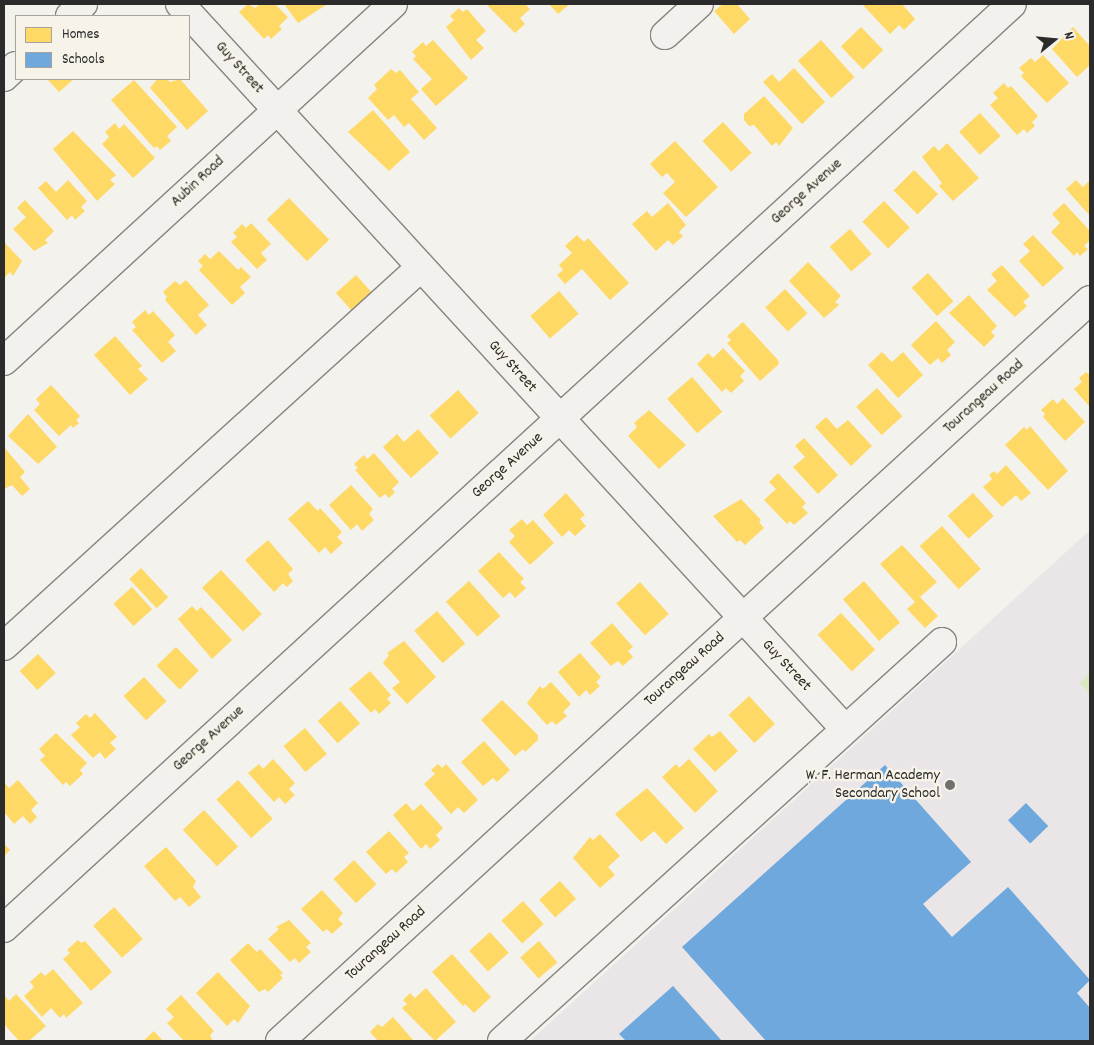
<!DOCTYPE html>
<html>
<head>
<meta charset="utf-8">
<style>
	body { margin:0 }
	#map { position:relative; width:1094px; height:1045px; overflow:hidden; background:#f4f2ec; font-family:Dekko,sans-serif }
	div>[style] { position:absolute }
	.built>* { inset:0; background:#eae5e6 }
	.green>* { inset:0; background:#dae9be }
	.homes>* { inset:0; background:#ffd966; transform-origin:0 0 }
	.schools>* { inset:0; background:#6fa8dc; transform-origin:0 0 }
	.roads { filter:drop-shadow(1px 0 #858582) drop-shadow(-1px 0 #858582) drop-shadow(0 1px #858582) drop-shadow(0 -1px #858582) }
	.minor>* { height:28px; margin:-14px; padding:0 14px; transform-origin:14px; border-radius:14px; background:#f2f1ed }
	.dots>* { width:14px; height:14px; translate:-50% -50%; box-sizing:border-box; border:2px solid #f7f3e8; border-radius:50% }
	span { translate:-50% -50%; white-space:nowrap; text-align:center; line-height:1.15; -webkit-text-stroke:5px #f7f3e8; paint-order:stroke }
	.street-label { font-size:16px; color:#2b2b2b }
	.poi-label { font-size:16px; color:#2b2b2b }
	.right { translate:-100% -50%; text-align:right }
	.frame { position:absolute; inset:0; border:5px solid #2b2b2b; pointer-events:none }
	.legend { position:absolute; left:15px; top:15px; width:175px; height:65px; box-sizing:border-box; background:#f7f3e8; border:1px solid #a5a39c; margin:0; padding:6px 9px; list-style:none; font-size:15px; color:#2b2b2b }
	.legend li { display:flex; align-items:center; gap:10px; height:25px }
	.legend b { width:25px; border:1px solid #a5a39c }
	.north { position:absolute; left:1029px; top:15px; width:50px; height:50px; -webkit-text-stroke:4px #f7f3e8; paint-order:stroke; rotate:73deg; font-size:14px; font-weight:700; line-height:20px; text-align:center; color:#2b2b2b }
	.north::after { content:''; display:block; margin:auto; width:18px; height:22px; background:#2b2b2b; clip-path:polygon(50% 0,100% 100%,50% 72%,0 100%) }
</style>
</head>
<body>
<div id="map">
	<div class="built">
		<i style="clip-path:polygon(1090px 530px,1090px 1041px,530px 1041px)"></i>
	</div>
	<div class="green">
		<i style="clip-path:polygon(1090px 673px,1090px 695px,1080px 683px)"></i>
	</div>
	<div class="homes">
		<i style="clip-path:polygon(248px 4px,255px 8px,260px 4px,275px 4px,288px 17px,279px 26px,282px 29px,271px 39px,268px 35px,264px 39px,239px 12px)"></i>
		<i style="clip-path:polygon(284px 4px,325px 4px,326px 5px,298px 23px)"></i>
		<i style="clip-path:polygon(525px 4px,530px 9px,520px 18px,525px 24px,515px 33px,487px 5px)"></i>
		<i style="clip-path:polygon(549px 4px,570px 4px,558px 14px)"></i>
		<i style="clip-path:polygon(723px 4px,737px 4px,750px 19px,734px 34px,714px 11px)"></i>
		<i style="clip-path:polygon(862px 4px,902px 4px,915px 19px,904px 30px,899px 25px,890px 34px)"></i>
		<i style="clip-path:polygon(459px 8px,463px 12px,467px 9px,486px 31px,476px 40px,484px 48px,471px 60px,446px 27px,454px 20px,450px 16px)"></i>
		<i style="left:861px;top:27px;width:32px;height:28px;rotate:46deg"></i>
		<i style="clip-path:polygon(1073px 27px,1090px 46px,1090px 65px,1077px 77px,1052px 49px)"></i>
		<i style="clip-path:polygon(433px 40px,468px 78px,436px 106px,421px 89px,432px 79px,413px 59px,416px 56px,412px 52px,423px 42px,426px 46px)"></i>
		<i style="left:821px;top:40px;width:50px;height:31px;rotate:48deg"></i>
		<i style="clip-path:polygon(1043px 55px,1069px 83px,1047px 103px,1021px 76px,1024px 73px,1019px 68px,1031px 58px,1035px 62px)"></i>
		<i style="clip-path:polygon(794px 68px,825px 102px,802px 124px,763px 82px,772px 74px,779px 82px)"></i>
		<i style="clip-path:polygon(391px 69px,396px 73px,400px 70px,419px 92px,411px 99px,437px 128px,424px 140px,409px 123px,404px 127px,394px 115px,388px 120px,368px 98px,377px 89px,374px 85px)"></i>
		<i style="clip-path:polygon(47px 79px,74px 79px,59px 92px)"></i>
		<i style="clip-path:polygon(157px 79px,167px 79px,170px 82px,180px 79px,208px 111px,187px 130px,150px 88px)"></i>
		<i style="clip-path:polygon(134px 80px,177px 127px,167px 136px,171px 141px,160px 150px,157px 146px,154px 148px,111px 100px)"></i>
		<i style="clip-path:polygon(1004px 83px,1008px 88px,1011px 86px,1038px 116px,1032px 122px,1035px 126px,1027px 133px,1024px 129px,1017px 135px,990px 105px,998px 98px,993px 93px)"></i>
		<i style="clip-path:polygon(764px 96px,793px 128px,779px 146px,776px 142px,772px 146px,754px 125px,749px 126px,744px 120px,744px 114px)"></i>
		<i style="clip-path:polygon(373px 110px,410px 152px,389px 171px,348px 132px)"></i>
		<i style="left:980px;top:113px;width:31px;height:28px;rotate:48deg"></i>
		<i style="left:723px;top:122px;width:42px;height:28px;rotate:47deg"></i>
		<i style="clip-path:polygon(115px 123px,119px 129px,124px 124px,155px 158px,133px 178px,102px 144px,109px 137px,105px 132px)"></i>
		<i style="clip-path:polygon(73px 131px,116px 175px,110px 180px,115px 184px,97px 201px,53px 149px)"></i>
		<i style="clip-path:polygon(675px 141px,718px 187px,686px 217px,663px 193px,675px 182px,667px 173px,662px 177px,650px 164px)"></i>
		<i style="clip-path:polygon(947px 143px,979px 178px,953px 201px,939px 186px,942px 183px,922px 157px,934px 146px,939px 151px)"></i>
		<i style="left:914px;top:170px;width:34px;height:29px;rotate:45deg"></i>
		<i style="clip-path:polygon(68px 180px,87px 201px,81px 207px,85px 211px,75px 220px,72px 215px,67px 220px,38px 188px,46px 181px,56px 192px)"></i>
		<i style="clip-path:polygon(1076px 180px,1083px 187px,1090px 180px,1090px 216px,1066px 189px)"></i>
		<i style="left:289px;top:198px;width:58px;height:31px;rotate:46deg"></i>
		<i style="clip-path:polygon(25px 200px,54px 231px,45px 240px,48px 243px,34px 251px,13px 229px,26px 217px,17px 208px)"></i>
		<i style="left:884px;top:201px;width:37px;height:30px;rotate:46deg"></i>
		<i style="clip-path:polygon(668px 203px,686px 225px,679px 232px,683px 236px,673px 245px,668px 240px,656px 251px,632px 224px,647px 211px,652px 217px)"></i>
		<i style="clip-path:polygon(1064px 203px,1090px 231px,1090px 240px,1084px 246px,1088px 249px,1080px 256px,1077px 252px,1074px 256px,1051px 232px,1060px 223px,1052px 214px)"></i>
		<i style="clip-path:polygon(251px 223px,271px 244px,261px 253px,267px 260px,257px 269px,231px 242px,237px 237px,233px 233px,242px 224px,246px 228px)"></i>
		<i style="left:850px;top:229px;width:33px;height:27px;rotate:49deg"></i>
		<i style="clip-path:polygon(577px 235px,584px 242px,588px 238px,629px 283px,610px 300px,582px 269px,565px 284px,557px 275px,563px 270px,559px 265px,572px 253px,565px 246px)"></i>
		<i style="clip-path:polygon(1033px 235px,1064px 268px,1043px 287px,1019px 261px,1030px 251px,1023px 244px)"></i>
		<i style="clip-path:polygon(4px 242px,22px 261px,13px 276px,10px 272px,4px 278px)"></i>
		<i style="clip-path:polygon(219px 251px,238px 270px,241px 267px,251px 277px,240px 287px,245px 293px,232px 305px,199px 270px,203px 266px,198px 261px,205px 254px,210px 259px)"></i>
		<i style="clip-path:polygon(808px 262px,841px 296px,835px 302px,839px 305px,824px 318px,789px 281px)"></i>
		<i style="clip-path:polygon(1002px 265px,1030px 296px,1023px 302px,1027px 306px,1015px 317px,987px 290px,997px 281px,991px 274px)"></i>
		<i style="left:928px;top:273px;width:38px;height:22px;rotate:48deg"></i>
		<i style="left:356px;top:275px;width:25px;height:27px;rotate:48deg"></i>
		<i style="clip-path:polygon(186px 280px,209px 305px,198px 315px,207px 325px,196px 335px,165px 300px,167px 297px,163px 292px,175px 281px,180px 285px)"></i>
		<i style="left:785px;top:289px;width:33px;height:27px;rotate:47deg"></i>
		<i style="left:559px;top:291px;width:30px;height:38px;rotate:49deg"></i>
		<i style="clip-path:polygon(969px 295px,997px 326px,991px 332px,995px 336px,984px 347px,949px 313px)"></i>
		<i style="clip-path:polygon(145px 310px,149px 315px,153px 311px,175px 335px,168px 342px,176px 351px,162px 363px,132px 330px,136px 327px,132px 322px)"></i>
		<i style="clip-path:polygon(936px 321px,955px 342px,947px 350px,951px 355px,942px 363px,938px 358px,930px 365px,911px 345px)"></i>
		<i style="clip-path:polygon(743px 322px,778px 360px,779px 364px,760px 381px,727px 343px,731px 340px,727px 336px)"></i>
		<i style="clip-path:polygon(115px 336px,142px 366px,138px 369px,148px 379px,130px 395px,94px 355px)"></i>
		<i style="clip-path:polygon(723px 348px,745px 371px,740px 376px,744px 381px,731px 393px,726px 388px,722px 392px,697px 364px,708px 353px,713px 358px)"></i>
		<i style="clip-path:polygon(882px 352px,892px 362px,903px 352px,923px 375px,898px 398px,868px 365px)"></i>
		<i style="clip-path:polygon(1086px 372px,1090px 375px,1090px 407px,1074px 389px,1082px 382px,1079px 378px)"></i>
		<i style="left:692px;top:377px;width:46px;height:33px;rotate:49deg"></i>
		<i style="clip-path:polygon(51px 385px,80px 416px,76px 420px,79px 423px,73px 428px,71px 425px,59px 436px,34px 410px,40px 404px,36px 399px)"></i>
		<i style="left:877px;top:388px;width:38px;height:28px;rotate:48deg"></i>
		<i style="left:458px;top:390px;width:31px;height:38px;rotate:48deg"></i>
		<i style="clip-path:polygon(1063px 398px,1085px 422px,1065px 441px,1043px 417px,1045px 414px,1041px 410px,1053px 399px,1057px 404px)"></i>
		<i style="clip-path:polygon(649px 410px,686px 445px,659px 469px,628px 436px,637px 427px,634px 423px)"></i>
		<i style="clip-path:polygon(28px 414px,57px 447px,38px 464px,8px 436px)"></i>
		<i style="clip-path:polygon(826px 417px,837px 429px,848px 420px,872px 446px,851px 466px,815px 427px)"></i>
		<i style="clip-path:polygon(1030px 426px,1068px 471px,1048px 490px,1005px 445px,1024px 427px,1027px 430px)"></i>
		<i style="clip-path:polygon(418px 429px,439px 453px,411px 478px,383px 447px,397px 434px,404px 442px)"></i>
		<i style="clip-path:polygon(804px 438px,838px 475px,818px 494px,793px 467px,805px 457px,795px 446px)"></i>
		<i style="clip-path:polygon(4px 447px,25px 472px,20px 477px,30px 489px,22px 496px,12px 485px,4px 489px)"></i>
		<i style="clip-path:polygon(374px 453px,399px 482px,392px 489px,395px 492px,389px 498px,385px 494px,380px 498px,355px 470px,358px 468px,354px 464px,364px 455px,367px 459px)"></i>
		<i style="clip-path:polygon(1006px 465px,1031px 493px,1021px 501px,1016px 495px,1002px 507px,983px 487px,992px 479px,989px 475px,994px 471px,997px 474px)"></i>
		<i style="clip-path:polygon(778px 473px,806px 503px,802px 507px,808px 513px,794px 525px,790px 521px,787px 524px,764px 500px,776px 489px,769px 482px)"></i>
		<i style="clip-path:polygon(351px 485px,373px 509px,369px 514px,374px 520px,362px 531px,357px 524px,351px 530px,329px 505px)"></i>
		<i style="clip-path:polygon(566px 493px,585px 515px,580px 519px,586px 526px,575px 536px,569px 530px,562px 537px,543px 515px)"></i>
		<i style="left:973px;top:493px;width:31px;height:34px;rotate:48deg"></i>
		<i style="clip-path:polygon(741px 499px,761px 520px,759px 522px,764px 528px,745px 545px,740px 540px,737px 542px,713px 516px)"></i>
		<i style="clip-path:polygon(308px 501px,318px 511px,320px 508px,342px 532px,337px 537px,343px 543px,331px 554px,325px 547px,319px 553px,288px 519px)"></i>
		<i style="clip-path:polygon(522px 519px,527px 525px,533px 520px,554px 543px,530px 565px,509px 542px,515px 536px,509px 530px)"></i>
		<i style="left:942px;top:526px;width:58px;height:30px;rotate:48deg"></i>
		<i style="clip-path:polygon(268px 540px,293px 569px,288px 574px,293px 581px,287px 587px,283px 583px,274px 592px,245px 560px)"></i>
		<i style="clip-path:polygon(902px 545px,937px 582px,920px 597px,938px 616px,925px 628px,907px 609px,915px 602px,880px 564px)"></i>
		<i style="clip-path:polygon(499px 552px,524px 579px,520px 582px,526px 588px,515px 598px,510px 592px,503px 598px,478px 571px)"></i>
		<i style="left:141px;top:568px;width:40px;height:16px;rotate:47deg"></i>
		<i style="left:221px;top:570px;width:60px;height:26px;rotate:47deg"></i>
		<i style="left:469px;top:581px;width:47px;height:31px;rotate:48deg"></i>
		<i style="left:864px;top:581px;width:55px;height:28px;rotate:49deg"></i>
		<i style="left:640px;top:582px;width:43px;height:32px;rotate:48deg"></i>
		<i style="left:132px;top:587px;width:30px;height:25px;rotate:48deg"></i>
		<i style="clip-path:polygon(192px 606px,197px 611px,201px 607px,232px 640px,212px 659px,178px 619px)"></i>
		<i style="left:437px;top:611px;width:43px;height:30px;rotate:49deg"></i>
		<i style="left:841px;top:613px;width:50px;height:32px;rotate:47deg"></i>
		<i style="clip-path:polygon(612px 623px,633px 647px,628px 651px,633px 657px,623px 666px,618px 661px,611px 666px,590px 643px)"></i>
		<i style="clip-path:polygon(404px 641px,436px 677px,407px 704px,392px 688px,400px 682px,383px 663px,389px 655px,387px 653px)"></i>
		<i style="left:176px;top:647px;width:33px;height:27px;rotate:46deg"></i>
		<i style="clip-path:polygon(580px 653px,601px 677px,596px 682px,600px 686px,590px 695px,586px 690px,579px 697px,558px 672px)"></i>
		<i style="left:38px;top:654px;width:26px;height:25px;rotate:47deg"></i>
		<i style="clip-path:polygon(370px 671px,391px 695px,387px 699px,391px 703px,379px 714px,375px 709px,371px 713px,349px 689px)"></i>
		<i style="left:144px;top:677px;width:33px;height:28px;rotate:47deg"></i>
		<i style="clip-path:polygon(551px 682px,571px 704px,563px 712px,567px 716px,556px 725px,552px 721px,547px 725px,527px 703px,540px 686px,543px 689px)"></i>
		<i style="left:749px;top:696px;width:38px;height:28px;rotate:47deg"></i>
		<i style="clip-path:polygon(502px 700px,538px 735px,538px 740px,525px 752px,523px 749px,515px 756px,481px 720px)"></i>
		<i style="left:340px;top:701px;width:30px;height:30px;rotate:48deg"></i>
		<i style="clip-path:polygon(95px 713px,117px 737px,110px 743px,116px 749px,105px 759px,100px 752px,93px 758px,71px 735px,80px 727px,76px 723px,86px 714px,90px 718px)"></i>
		<i style="left:305px;top:728px;width:34px;height:28px;rotate:50deg"></i>
		<i style="clip-path:polygon(720px 731px,738px 751px,715px 772px,693px 749px,709px 734px,712px 737px)"></i>
		<i style="clip-path:polygon(56px 733px,87px 763px,80px 770px,83px 774px,70px 786px,66px 782px,63px 785px,40px 760px,45px 756px,39px 749px)"></i>
		<i style="clip-path:polygon(484px 741px,510px 770px,497px 782px,493px 778px,483px 786px,461px 762px)"></i>
		<i style="clip-path:polygon(273px 759px,295px 783px,289px 789px,295px 795px,285px 804px,279px 797px,274px 802px,248px 773px,259px 764px,263px 769px)"></i>
		<i style="clip-path:polygon(689px 759px,718px 791px,695px 813px,662px 777px,676px 764px,679px 768px)"></i>
		<i style="clip-path:polygon(438px 764px,442px 768px,446px 764px,478px 800px,464px 813px,458px 807px,451px 814px,424px 784px,435px 774px,431px 770px)"></i>
		<i style="clip-path:polygon(18px 780px,38px 803px,31px 810px,37px 817px,30px 824px,23px 816px,14px 824px,4px 812px,4px 782px,9px 788px)"></i>
		<i style="left:238px;top:780px;width:52px;height:29px;rotate:48deg"></i>
		<i style="clip-path:polygon(647px 788px,684px 828px,666px 844px,654px 831px,641px 842px,615px 814px)"></i>
		<i style="clip-path:polygon(406px 803px,413px 811px,421px 804px,443px 828px,436px 835px,440px 840px,430px 849px,426px 844px,421px 849px,393px 815px)"></i>
		<i style="left:204px;top:810px;width:50px;height:29px;rotate:47deg"></i>
		<i style="clip-path:polygon(389px 831px,409px 853px,404px 857px,408px 862px,396px 873px,392px 869px,386px 874px,366px 852px)"></i>
		<i style="clip-path:polygon(600px 834px,620px 856px,608px 867px,615px 875px,600px 888px,573px 858px,590px 837px,593px 840px)"></i>
		<i style="clip-path:polygon(4px 844px,10px 850px,4px 856px)"></i>
		<i style="clip-path:polygon(166px 847px,196px 881px,193px 887px,201px 897px,189px 907px,180px 897px,175px 901px,144px 866px)"></i>
		<i style="left:354px;top:860px;width:33px;height:28px;rotate:47deg"></i>
		<i style="left:560px;top:881px;width:24px;height:28px;rotate:48deg"></i>
		<i style="clip-path:polygon(322px 890px,343px 913px,338px 919px,343px 924px,332px 934px,327px 929px,323px 932px,301px 909px)"></i>
		<i style="left:523px;top:901px;width:31px;height:29px;rotate:48deg"></i>
		<i style="left:114px;top:907px;width:43px;height:28px;rotate:48deg"></i>
		<i style="clip-path:polygon(289px 920px,311px 943px,306px 947px,311px 952px,299px 963px,295px 958px,290px 962px,268px 939px,279px 929px,276px 927px)"></i>
		<i style="left:490px;top:932px;width:28px;height:28px;rotate:48deg"></i>
		<i style="clip-path:polygon(78px 940px,81px 943px,85px 941px,112px 972px,91px 991px,63px 959px,70px 953px,67px 950px)"></i>
		<i style="left:539px;top:941px;width:28px;height:25px;rotate:49deg"></i>
		<i style="clip-path:polygon(248px 943px,257px 952px,260px 949px,283px 973px,280px 975px,283px 978px,268px 992px,265px 989px,259px 992px,230px 960px)"></i>
		<i style="clip-path:polygon(452px 954px,491px 997px,474px 1013px,465px 1004px,463px 1006px,432px 972px)"></i>
		<i style="clip-path:polygon(53px 969px,83px 1003px,66px 1018px,64px 1014px,60px 1018px,51px 1008px,42px 1017px,24px 996px,34px 987px,30px 982px,41px 972px,45px 976px)"></i>
		<i style="clip-path:polygon(218px 972px,250px 1006px,238px 1023px,234px 1019px,227px 1026px,196px 993px)"></i>
		<i style="clip-path:polygon(426px 988px,456px 1022px,435px 1041px,402px 1008px,407px 1004px,403px 1000px,410px 993px,415px 998px)"></i>
		<i style="clip-path:polygon(16px 994px,46px 1026px,29px 1041px,19px 1041px,4px 1024px,4px 995px,9px 1001px)"></i>
		<i style="clip-path:polygon(181px 995px,214px 1031px,210px 1035px,213px 1041px,184px 1041px,167px 1023px,174px 1017px,166px 1009px)"></i>
		<i style="clip-path:polygon(393px 1017px,414px 1041px,378px 1041px,370px 1032px,378px 1024px,382px 1027px)"></i>
		<i style="clip-path:polygon(154px 1031px,163px 1041px,143px 1041px)"></i>
	</div>
	<div class="schools">
		<i style="clip-path:polygon(885px 765px,971px 862px,923px 904px,952px 937px,1008px 887px,1090px 980px,1077px 993px,1090px 1008px,1090px 1041px,766px 1041px,682px 947px)"></i>
		<i style="left:1026px;top:803px;width:32px;height:25px;rotate:46deg"></i>
		<i style="clip-path:polygon(673px 986px,722px 1041px,626px 1041px,619px 1034px)"></i>
	</div>
	<div class="roads">
		<div class="minor">
			<i style="left:180px;top:4px;width:984px;rotate:47.47deg"></i>
			<i style="left:70px;top:16px;width:18px;rotate:-43deg"></i>
			<i style="left:665px;top:35px;width:46px;rotate:-42.4deg"></i>
			<i style="left:4px;top:77px;width:16px;rotate:-43deg"></i>
			<i style="left:4px;top:361px;width:528px;rotate:-42.54deg"></i>
			<i style="left:4px;top:646px;width:563px;rotate:-42.27deg"></i>
			<i style="left:4px;top:928px;width:1367px;rotate:-42.51deg"></i>
			<i style="left:280px;top:1041px;width:1098px;rotate:-42.45deg"></i>
			<i style="left:502px;top:1041px;width:594px;rotate:-42.2deg"></i>
		</div>
	</div>
	<div class="dots">
		<i style="left:950px;top:785px;background:#71716f"></i>
	</div>
	<div class="street-label">
		<span style="left:239px;top:68px;rotate:48deg">Guy Street</span>
		<span style="left:198px;top:182px;rotate:-43deg">Aubin Road</span>
		<span style="left:807px;top:192px;rotate:-42deg">George Avenue</span>
		<span style="left:512px;top:367px;rotate:48deg">Guy Street</span>
		<span style="left:984px;top:397px;rotate:-42deg">Tourangeau Road</span>
		<span style="left:508px;top:466px;rotate:-42deg">George Avenue</span>
		<span style="left:786px;top:666px;rotate:47deg">Guy Street</span>
		<span style="left:685px;top:670px;rotate:-42deg">Tourangeau Road</span>
		<span style="left:209px;top:739px;rotate:-42deg">George Avenue</span>
		<span style="left:386px;top:944px;rotate:-42deg">Tourangeau Road</span>
	</div>
	<div class="poi-label">
		<span class="right" style="left:940px;top:785px">W. F. Herman Academy<br>Secondary School</span>
	</div>
	<div class="frame"></div>
	<ul class="legend">
	<li><b style="height:14px;background:#ffd966"></b>Homes</li>
	<li><b style="height:14px;background:#6fa8dc"></b>Schools</li>
	</ul>
	<div class="north">N</div>
</div>
</body>
</html>
